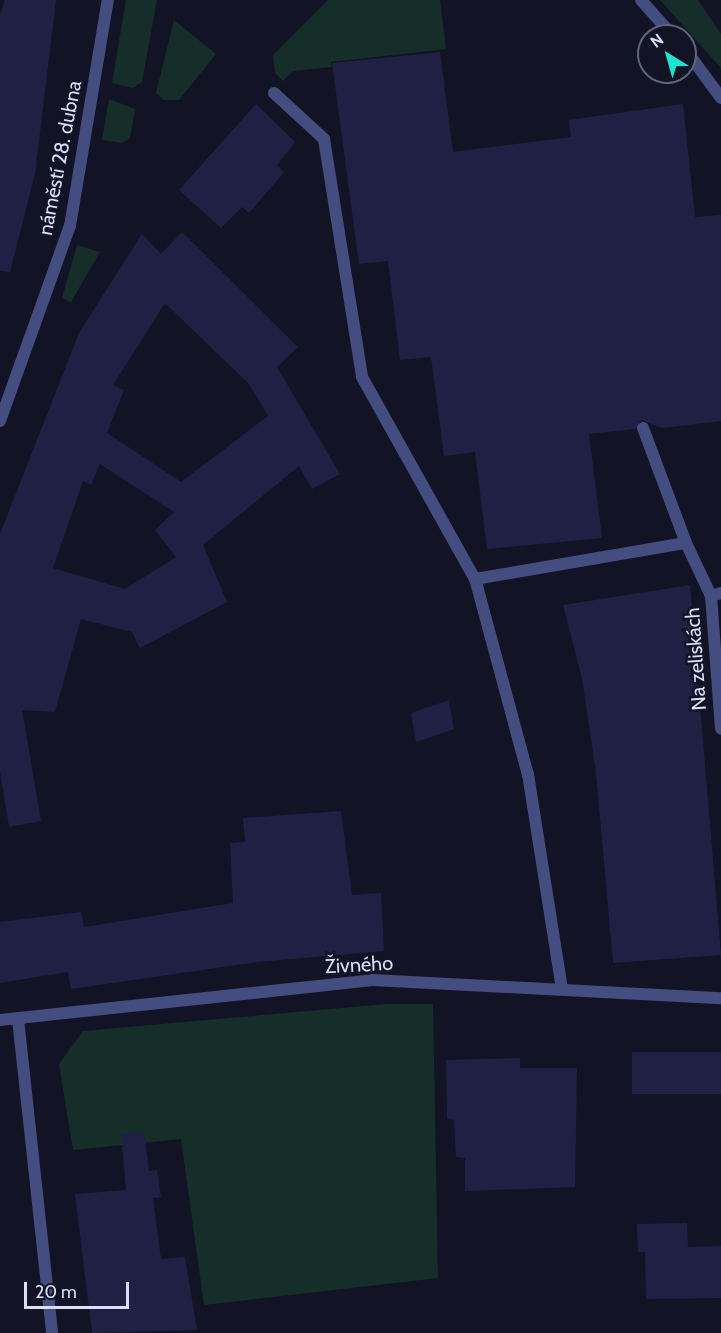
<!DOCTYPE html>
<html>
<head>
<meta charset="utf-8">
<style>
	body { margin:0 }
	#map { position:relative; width:721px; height:1333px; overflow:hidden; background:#121325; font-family:Cabin,sans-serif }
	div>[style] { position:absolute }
	.green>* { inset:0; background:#162e29 }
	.building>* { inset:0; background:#202044; transform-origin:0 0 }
	.service>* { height:12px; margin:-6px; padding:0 6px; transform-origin:6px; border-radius:6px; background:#434d7f }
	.pedestrian>* { height:12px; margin:-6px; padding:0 6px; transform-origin:6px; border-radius:6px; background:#434d7f }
	.minor>* { height:12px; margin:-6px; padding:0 6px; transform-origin:6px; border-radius:6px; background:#434d7f }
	span { translate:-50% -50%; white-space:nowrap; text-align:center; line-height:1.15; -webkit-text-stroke:5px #121325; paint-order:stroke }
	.street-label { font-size:20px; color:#dbdefb }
	.north { position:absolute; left:637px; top:24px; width:60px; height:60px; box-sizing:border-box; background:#121325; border:2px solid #62647b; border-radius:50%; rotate:323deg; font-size:16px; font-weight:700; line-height:24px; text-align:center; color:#dbdefb }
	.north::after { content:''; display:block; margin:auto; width:21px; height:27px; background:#1de4cf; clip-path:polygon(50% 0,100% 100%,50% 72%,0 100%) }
	.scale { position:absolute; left:24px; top:1282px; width:105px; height:27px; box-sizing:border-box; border:3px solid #dbdefb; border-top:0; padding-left:8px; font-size:18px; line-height:21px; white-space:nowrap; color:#dbdefb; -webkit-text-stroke:4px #121325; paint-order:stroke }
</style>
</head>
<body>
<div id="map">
	<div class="green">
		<i style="clip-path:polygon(126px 0,157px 0,142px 82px,133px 88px,112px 83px)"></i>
		<i style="clip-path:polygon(328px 0,440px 0,446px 49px,331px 62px,331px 67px,293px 71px,283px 81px,275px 73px,273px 55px)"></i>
		<i style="clip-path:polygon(660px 0,698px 0,721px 34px,721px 68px)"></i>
		<i style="clip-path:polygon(174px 20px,216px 54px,179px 100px,164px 100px,156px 93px)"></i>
		<i style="clip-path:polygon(109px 99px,135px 109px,130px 138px,122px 143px,102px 140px)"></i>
		<i style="clip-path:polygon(77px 245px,100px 252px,71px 302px,62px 298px)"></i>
		<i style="clip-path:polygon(387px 1004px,433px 1004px,438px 1278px,204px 1305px,181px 1139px,73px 1150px,59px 1064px,83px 1031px)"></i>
	</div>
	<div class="building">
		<i style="clip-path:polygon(5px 0,56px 0,35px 174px,10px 272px,0 271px,0 15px)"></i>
		<i style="clip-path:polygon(440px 52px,453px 152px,571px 137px,569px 120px,683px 104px,695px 217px,721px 215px,721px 421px,662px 428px,641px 420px,635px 429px,589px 434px,602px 538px,487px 549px,475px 452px,444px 456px,431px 357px,400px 360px,388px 261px,359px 264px,332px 63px)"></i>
		<i style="clip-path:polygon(256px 104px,295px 142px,277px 165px,284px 172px,249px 213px,242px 207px,221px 228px,179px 190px)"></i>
		<i style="clip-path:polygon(evenodd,182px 232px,298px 347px,277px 367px,340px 474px,312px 489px,299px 466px,203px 545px,227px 602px,140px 648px,132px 632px,81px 619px,55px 712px,22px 710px,41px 821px,9px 827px,0 771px,0 534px,79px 333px,142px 234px,161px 254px,182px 232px,165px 303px,249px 384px,268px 416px,181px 482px,107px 433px,124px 390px,113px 385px,165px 303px,182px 232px,100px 464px,174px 512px,155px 530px,176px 557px,125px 589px,53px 568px,83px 481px,91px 485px,100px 464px)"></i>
		<i style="clip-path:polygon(690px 585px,721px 955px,613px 963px,596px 773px,582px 678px,563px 605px)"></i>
		<i style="clip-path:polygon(449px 700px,454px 729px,416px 742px,411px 713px)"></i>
		<i style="clip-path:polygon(341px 811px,352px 895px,381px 893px,384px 951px,257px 962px,71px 989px,68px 972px,0 983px,0 922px,81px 912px,84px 927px,233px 903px,230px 843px,245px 842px,243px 818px)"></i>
		<i style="left:721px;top:1052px;width:42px;height:89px;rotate:90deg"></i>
		<i style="clip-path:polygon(520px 1058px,520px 1068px,577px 1068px,575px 1187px,465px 1191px,465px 1158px,456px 1157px,454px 1120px,447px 1119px,446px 1060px)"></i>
		<i style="clip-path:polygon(144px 1132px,149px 1171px,157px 1170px,161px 1197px,153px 1198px,161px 1259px,185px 1257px,197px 1330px,92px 1333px,75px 1194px,126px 1190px,121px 1134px)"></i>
		<i style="clip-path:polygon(687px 1223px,688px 1247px,721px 1246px,721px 1298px,646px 1299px,645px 1252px,638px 1252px,637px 1224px)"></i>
	</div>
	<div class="service">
		<i style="left:641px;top:0;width:48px;rotate:48.4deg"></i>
		<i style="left:685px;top:49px;width:61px;rotate:53.7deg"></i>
		<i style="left:274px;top:93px;width:68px;rotate:42.6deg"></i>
		<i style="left:324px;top:139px;width:241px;rotate:80.9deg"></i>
		<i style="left:362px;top:377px;width:231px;rotate:60.8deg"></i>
		<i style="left:562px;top:989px;width:217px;rotate:-99deg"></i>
		<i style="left:528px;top:775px;width:203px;rotate:-105.1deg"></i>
		<i style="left:475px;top:579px;width:214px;rotate:-9.7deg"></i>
		<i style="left:686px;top:543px;width:59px;rotate:64.7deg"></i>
	</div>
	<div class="pedestrian">
		<i style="left:643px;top:428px;width:123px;rotate:69.5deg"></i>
	</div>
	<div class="minor">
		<i style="left:0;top:421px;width:207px;rotate:-70.3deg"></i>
		<i style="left:70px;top:226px;width:229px;rotate:-80.5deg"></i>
		<i style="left:721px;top:593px;width:10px;rotate:163deg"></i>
		<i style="left:711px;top:596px;width:133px;rotate:85.7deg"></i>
		<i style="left:18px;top:1019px;width:316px;rotate:83.8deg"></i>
		<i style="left:0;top:1020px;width:375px;rotate:-6.1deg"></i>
		<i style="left:373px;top:980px;width:348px;rotate:3deg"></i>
	</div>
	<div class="street-label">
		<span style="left:60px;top:158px;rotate:-79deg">náměstí 28. dubna</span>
		<span style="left:696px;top:659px;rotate:-94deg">Na zeliskách</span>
		<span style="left:359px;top:965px;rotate:-3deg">Živného</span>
	</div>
	<div class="north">N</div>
	<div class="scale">20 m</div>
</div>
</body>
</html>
